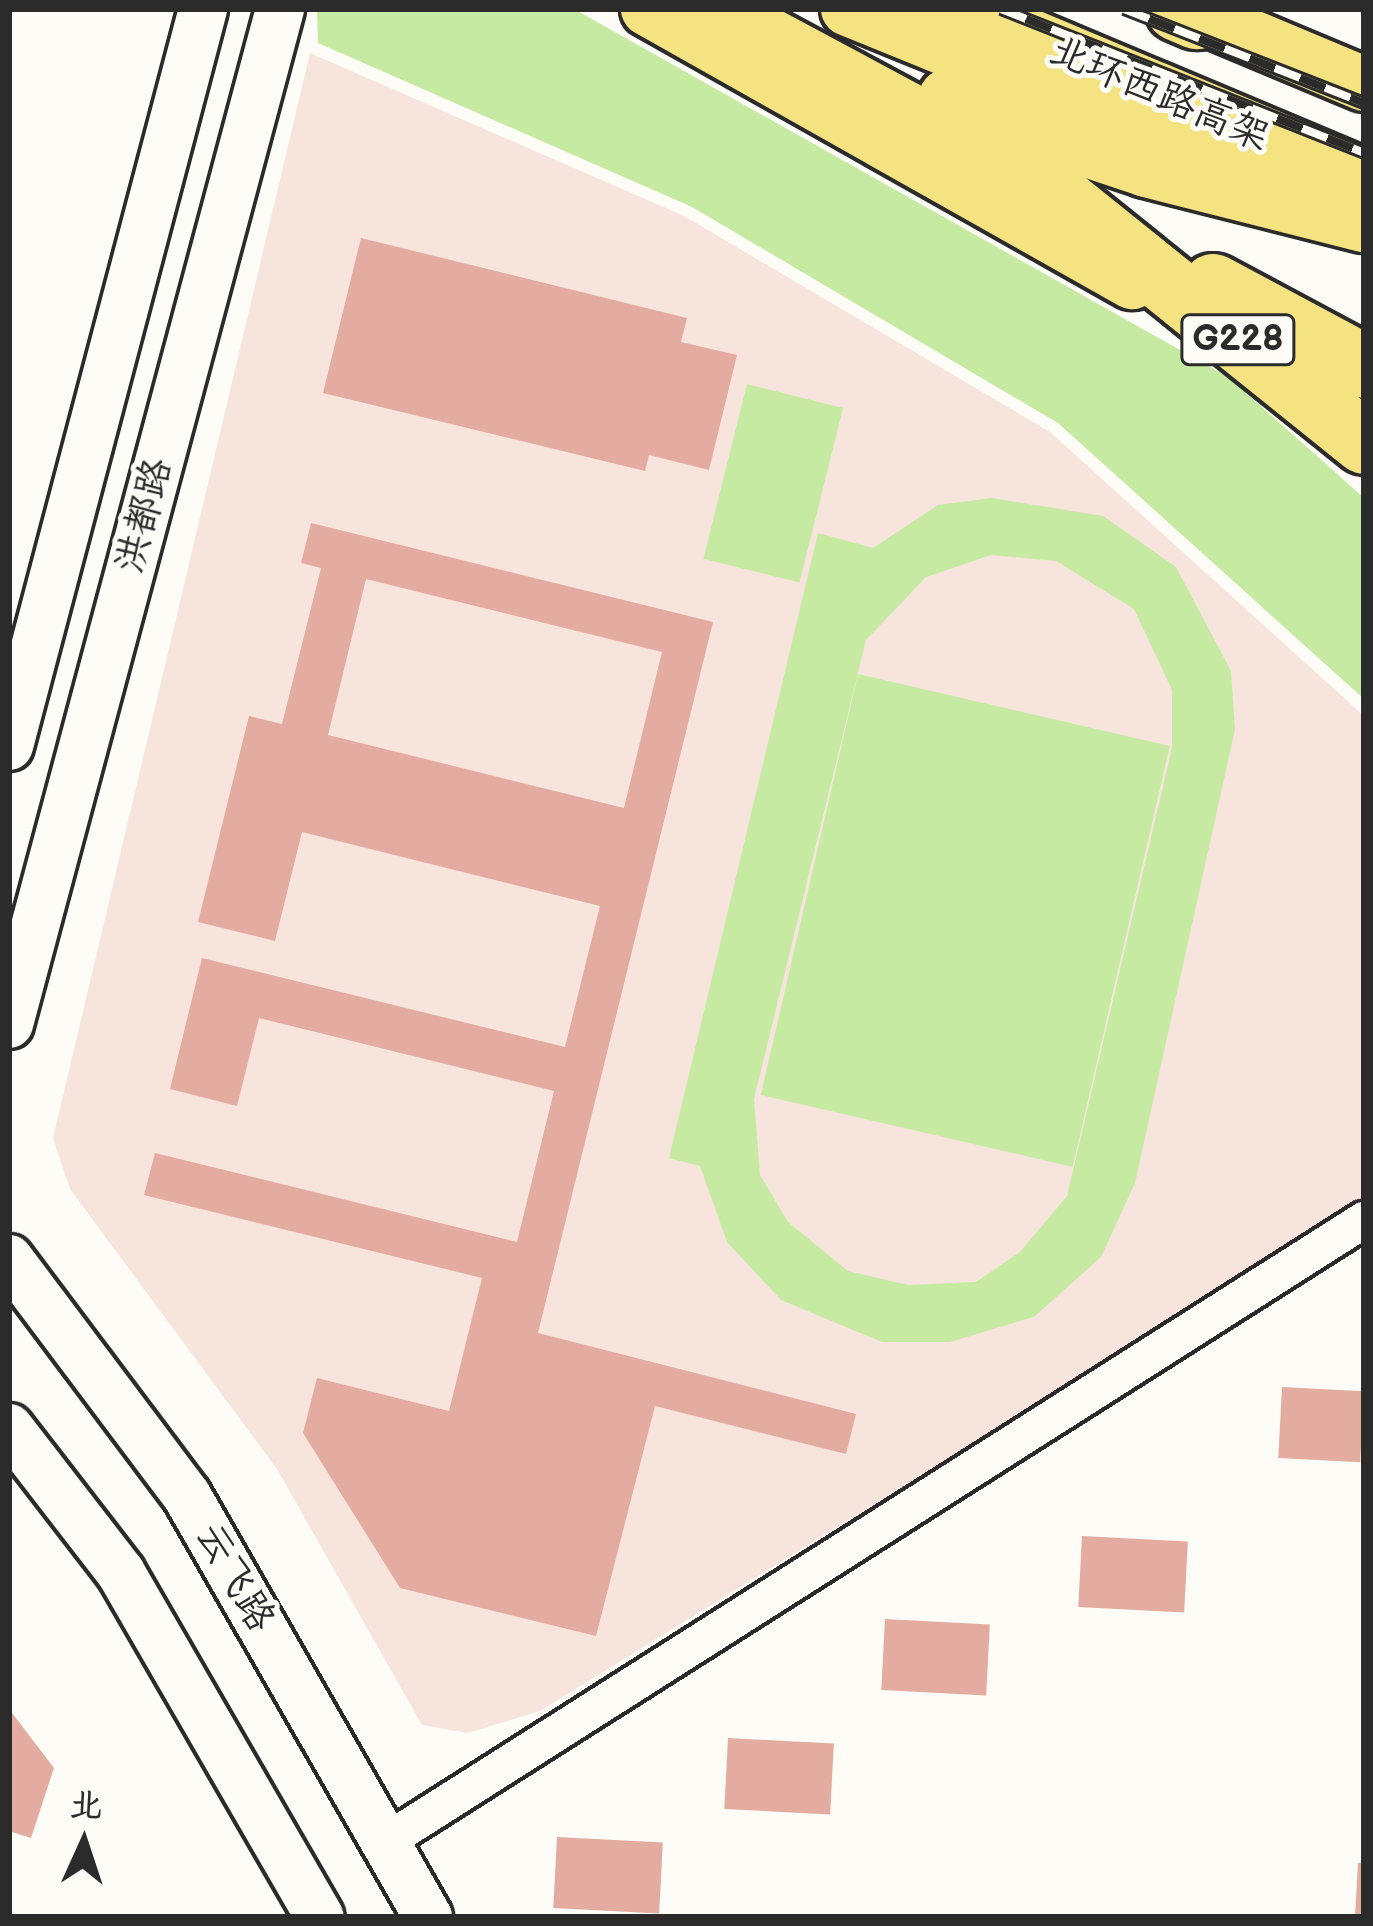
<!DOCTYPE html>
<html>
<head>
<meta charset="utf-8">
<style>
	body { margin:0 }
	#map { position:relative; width:1373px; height:1926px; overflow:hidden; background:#fdfcf7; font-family:"Balsamiq Sans","LXGW WenKai TC",sans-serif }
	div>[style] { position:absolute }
	.built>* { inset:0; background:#f6e4dd }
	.green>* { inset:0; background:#c7eaa3; transform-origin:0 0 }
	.building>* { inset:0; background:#e4aba0; transform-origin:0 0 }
	.roads { filter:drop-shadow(3px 0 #2b2b2b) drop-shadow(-3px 0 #2b2b2b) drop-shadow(0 3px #2b2b2b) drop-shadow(0 -3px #2b2b2b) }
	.street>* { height:36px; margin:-18px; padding:0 18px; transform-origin:18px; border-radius:18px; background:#fdfcf7 }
	.secondary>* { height:48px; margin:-24px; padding:0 24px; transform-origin:24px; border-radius:24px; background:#fdfcf7 }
	.primary>* { height:54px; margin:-27px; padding:0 27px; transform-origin:27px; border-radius:27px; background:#f5e382 }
	.highway>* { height:63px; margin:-31.5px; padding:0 31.5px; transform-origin:31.5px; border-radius:31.5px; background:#f5e382 }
	.rail>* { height:14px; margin-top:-7px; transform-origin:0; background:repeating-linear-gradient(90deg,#fdfcf7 0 27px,#2b2b2b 0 54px); box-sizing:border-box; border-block:3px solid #2b2b2b }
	span { translate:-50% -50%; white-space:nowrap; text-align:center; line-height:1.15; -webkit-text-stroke:10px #fdfcf7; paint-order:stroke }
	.shield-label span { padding:3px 9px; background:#fdfcf7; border:3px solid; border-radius:9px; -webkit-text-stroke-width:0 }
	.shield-label { font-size:36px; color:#2b2b2b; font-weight:700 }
	.street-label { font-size:39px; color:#2b2b2b }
	.frame { position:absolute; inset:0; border:12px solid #2b2b2b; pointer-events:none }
	.north { position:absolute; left:24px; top:1782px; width:120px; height:120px; -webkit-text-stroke:9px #fdfcf7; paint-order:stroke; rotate:3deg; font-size:33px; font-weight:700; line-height:48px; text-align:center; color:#2b2b2b }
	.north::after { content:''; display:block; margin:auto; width:42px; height:54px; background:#2b2b2b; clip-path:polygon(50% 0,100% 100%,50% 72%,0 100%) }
</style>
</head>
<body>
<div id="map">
	<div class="built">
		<i style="clip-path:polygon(310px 53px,684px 216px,1050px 432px,1364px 716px,1364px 1201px,540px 1711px,468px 1733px,422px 1725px,277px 1469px,70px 1189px,53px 1138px)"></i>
	</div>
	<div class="green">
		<i style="clip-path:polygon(317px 9px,574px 9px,1228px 377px,1364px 498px,1364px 699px,1058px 423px,692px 207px,318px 43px)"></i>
		<i style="left:747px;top:384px;width:99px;height:180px;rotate:14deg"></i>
		<i style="clip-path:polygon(evenodd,992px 498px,1103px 516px,1176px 567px,1231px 671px,1235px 729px,1135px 1183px,1101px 1257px,1034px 1317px,950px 1342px,882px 1342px,781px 1300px,727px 1242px,700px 1166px,669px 1158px,818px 533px,873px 548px,938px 505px,992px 498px,991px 555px,1056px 561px,1134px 609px,1172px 690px,1172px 748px,1067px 1196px,1020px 1252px,976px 1282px,908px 1285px,848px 1271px,788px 1222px,760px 1175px,754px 1099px,866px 640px,926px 577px,991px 555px)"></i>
		<i style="left:858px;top:674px;width:320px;height:432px;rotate:13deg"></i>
	</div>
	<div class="building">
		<i style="clip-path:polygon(361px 238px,687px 318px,681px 342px,737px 355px,709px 470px,649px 455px,645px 471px,323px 393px)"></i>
		<i style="clip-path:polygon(evenodd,311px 523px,713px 622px,538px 1333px,856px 1414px,846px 1454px,655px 1406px,596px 1636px,400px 1588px,303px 1433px,317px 1378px,449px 1411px,482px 1278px,144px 1195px,155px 1153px,517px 1242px,554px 1091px,259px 1018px,237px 1106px,170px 1089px,202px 958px,565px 1047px,600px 906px,302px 832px,275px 941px,198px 922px,249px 716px,282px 724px,321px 568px,301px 563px,311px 523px,366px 579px,662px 652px,624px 808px,328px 735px,366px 579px)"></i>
		<i style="left:1282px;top:1387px;width:82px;height:71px;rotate:3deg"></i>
		<i style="left:1082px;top:1536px;width:106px;height:71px;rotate:3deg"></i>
		<i style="left:885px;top:1619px;width:105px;height:71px;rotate:3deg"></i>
		<i style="clip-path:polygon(9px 1709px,54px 1768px,31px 1838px,9px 1831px)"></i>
		<i style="left:728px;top:1738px;width:106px;height:71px;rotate:3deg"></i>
		<i style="left:557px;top:1837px;width:106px;height:71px;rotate:3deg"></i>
		<i style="clip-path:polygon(1358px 1863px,1364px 1863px,1364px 1917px,1355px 1917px)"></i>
	</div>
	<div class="roads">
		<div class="street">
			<i style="left:385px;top:1842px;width:1160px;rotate:-32.43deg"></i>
		</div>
		<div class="secondary">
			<i style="left:9px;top:746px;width:762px;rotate:-75.25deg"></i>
			<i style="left:9px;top:1024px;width:1051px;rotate:-75.05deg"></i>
			<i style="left:9px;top:1259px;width:296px;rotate:53.1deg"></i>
			<i style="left:187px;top:1496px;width:485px;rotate:60.2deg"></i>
			<i style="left:9px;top:1428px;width:183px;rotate:52.3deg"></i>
			<i style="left:121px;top:1573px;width:397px;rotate:60deg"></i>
		</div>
		<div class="primary">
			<i style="left:648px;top:9px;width:556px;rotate:29.43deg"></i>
			<i style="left:848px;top:9px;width:406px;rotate:22.1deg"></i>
			<i style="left:1185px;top:9px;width:194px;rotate:22.7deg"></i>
		</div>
		<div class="highway">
			<i style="left:712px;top:9px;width:386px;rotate:28.2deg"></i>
			<i style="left:1052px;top:191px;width:400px;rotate:38.8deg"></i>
			<i style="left:955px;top:9px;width:444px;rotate:22.8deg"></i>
			<i style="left:1177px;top:9px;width:21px;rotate:23deg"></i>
			<i style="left:949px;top:99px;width:208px;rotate:18.5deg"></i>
			<i style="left:1146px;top:165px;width:225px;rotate:14.2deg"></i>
			<i style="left:1213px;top:285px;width:171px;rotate:28.2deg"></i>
		</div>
	</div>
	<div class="rail">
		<i style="left:1001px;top:9px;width:391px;rotate:21.6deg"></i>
		<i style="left:1124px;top:9px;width:258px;rotate:21.4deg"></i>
	</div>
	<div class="shield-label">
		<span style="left:1238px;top:340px">G228</span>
	</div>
	<div class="street-label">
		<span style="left:1159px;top:95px;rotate:23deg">北环西路高架</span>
		<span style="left:145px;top:516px;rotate:-75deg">洪都路</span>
		<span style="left:234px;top:1578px;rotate:60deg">云飞路</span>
	</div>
	<div class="frame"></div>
	<div class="north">北</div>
</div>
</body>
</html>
